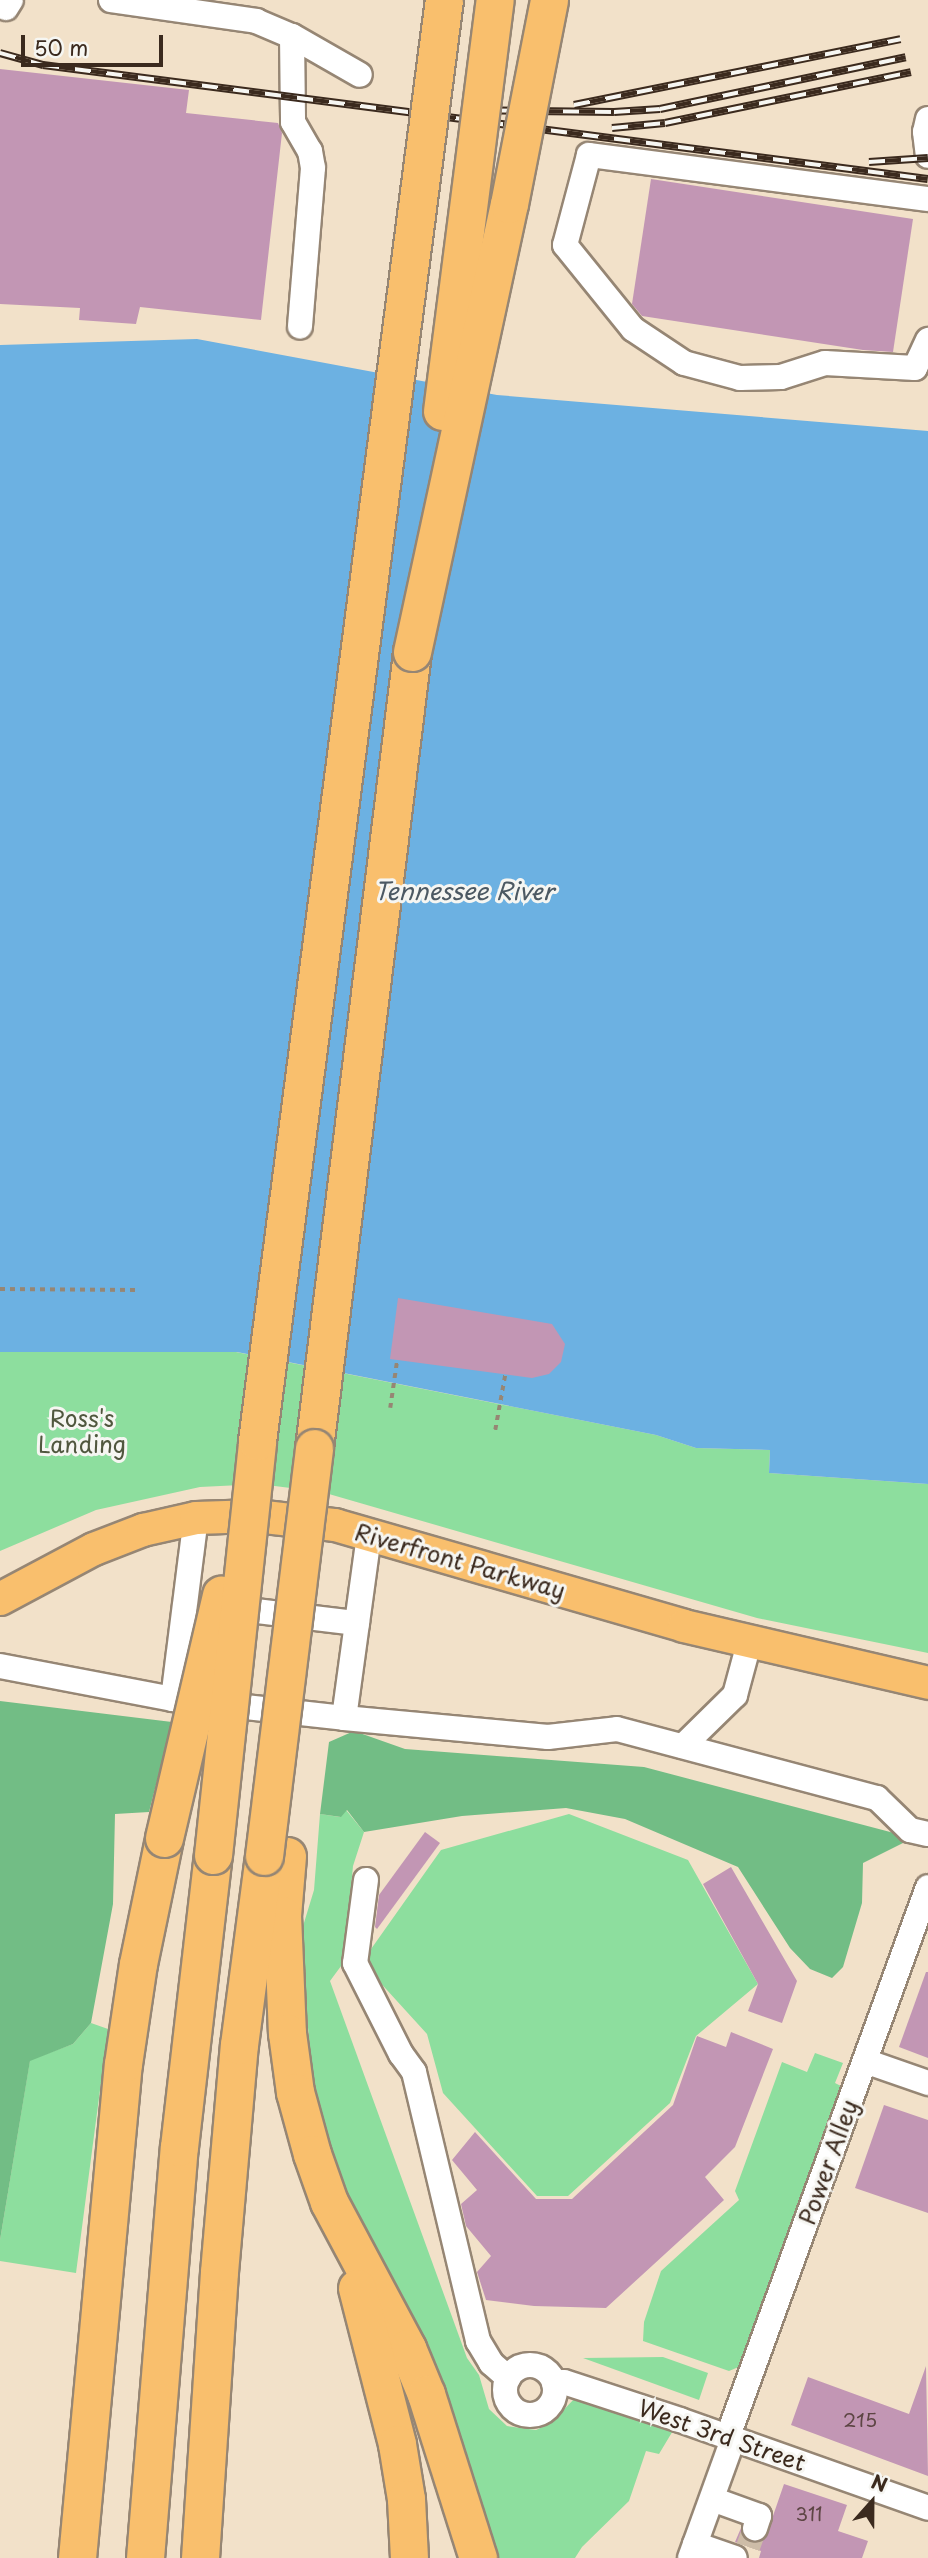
<!DOCTYPE html>
<html>
<head>
<meta charset="utf-8">
<style>
	body { margin:0 }
	#map { position:relative; width:928px; height:2558px; overflow:hidden; background:#f2e1c9; font-family:"Playpen Sans",sans-serif }
	div>[style] { position:absolute }
	.green>* { inset:0; background:#8dde9e }
	.forest>* { inset:0; background:#72bd85 }
	.water>* { inset:0; background:#6cb1e2 }
	.building>* { inset:0; background:#c296b4 }
	.minor-tunnel>* { height:24px; margin-top:-12px; transform-origin:0; background:repeating-linear-gradient(90deg,#cdbca7 0 24px,transparent 0 36px) }
	.path>* { height:3.5px; margin-top:-1.75px; transform-origin:0; background:repeating-linear-gradient(90deg,#968674 0 5px,transparent 0 10px) }
	.roads { filter:drop-shadow(2px 0 #968674) drop-shadow(-2px 0 #968674) drop-shadow(0 2px #968674) drop-shadow(0 -2px #968674) }
	.minor>* { height:24px; margin:-12px; padding:0 12px; transform-origin:12px; border-radius:12px; background:#fff }
	.minor>.ring { margin:-12px; padding:0; box-sizing:content-box; background:none; border:24px solid #fff; border-radius:50% }
	.major>* { height:32px; margin:-16px; padding:0 16px; transform-origin:16px; border-radius:16px; background:#f9bf6d }
	.highway>* { height:37px; margin:-18.5px; padding:0 18.5px; transform-origin:18.5px; border-radius:18.5px; background:#f9bf6d }
	.rail>* { height:8px; margin-top:-4px; transform-origin:0; background:repeating-linear-gradient(90deg,#f6f6f2 0 16px,#3b2a1e 0 32px); box-sizing:border-box; border-block:2px solid #3b2a1e }
	.bridges { filter:drop-shadow(2px 0 #968674) drop-shadow(-2px 0 #968674) drop-shadow(0 2px #968674) drop-shadow(0 -2px #968674) }
	.highway-bridge>* { height:37px; margin:-18.5px; padding:0 18.5px; transform-origin:18.5px; border-radius:18.5px; background:#f9bf6d }
	span { translate:-50% -50%; white-space:nowrap; text-align:center; line-height:1.15; -webkit-text-stroke:6px #f6f6f2; paint-order:stroke }
	.number-label { font-size:19px; color:#5d4544 }
	.number-label span { -webkit-text-stroke-width:0 }
	.park-label { font-size:23px; color:#50573e }
	.street-label { font-size:23px; color:#3b2a1e }
	.water-label { font-size:24px; color:#4c5963; font-style:italic }
	.north { position:absolute; left:837px; top:2467px; width:70px; height:70px; -webkit-text-stroke:5px #f6f6f2; paint-order:stroke; rotate:21deg; font-size:19px; font-weight:700; line-height:28px; text-align:center; color:#3b2a1e }
	.north::after { content:''; display:block; margin:auto; width:24px; height:32px; background:#3b2a1e; clip-path:polygon(50% 0,100% 100%,50% 72%,0 100%) }
	.scale { position:absolute; left:21px; top:35px; width:142px; height:32px; box-sizing:border-box; border:4px solid #3b2a1e; border-top:0; padding-left:9px; font-size:21px; line-height:24px; white-space:nowrap; color:#3b2a1e; -webkit-text-stroke:5px #f6f6f2; paint-order:stroke }
</style>
</head>
<body>
<div id="map">
	<div class="green">
		<i style="clip-path:polygon(0 1352px,236px 1352px,656px 1435px,696px 1448px,770px 1450px,769px 1473px,928px 1484px,928px 1653px,757px 1618px,322px 1492px,259px 1484px,200px 1487px,96px 1510px,0 1551px)"></i>
		<i style="clip-path:polygon(346px 1810px,364px 1832px,353px 1866px,344px 1962px,330px 1981px,467px 2358px,479px 2375px,489px 2409px,507px 2426px,536px 2430px,551px 2423px,576px 2397px,677px 2424px,659px 2454px,646px 2451px,629px 2501px,582px 2547px,575px 2558px,497px 2558px,461px 2444px,338px 2181px,312px 2073px,300px 1936px,314px 1890px,320px 1814px,340px 1817px)"></i>
		<i style="clip-path:polygon(569px 1814px,688px 1860px,758px 1984px,696px 2036px,670px 2103px,568px 2196px,537px 2196px,443px 2093px,427px 2034px,366px 1967px,364px 1959px,441px 1850px)"></i>
		<i style="clip-path:polygon(91px 2023px,108px 2029px,76px 2273px,0 2261px,0 2240px,30px 2060px,73px 2044px)"></i>
		<i style="clip-path:polygon(815px 2053px,843px 2063px,835px 2083px,841px 2086px,741px 2366px,729px 2371px,643px 2341px,644px 2322px,661px 2271px,739px 2200px,735px 2191px,782px 2062px,807px 2072px)"></i>
		<i style="clip-path:polygon(663px 2357px,708px 2373px,699px 2400px,583px 2358px)"></i>
	</div>
	<div class="forest">
		<i style="clip-path:polygon(0 1701px,172px 1722px,149px 1812px,115px 1814px,113px 1904px,91px 2023px,73px 2044px,30px 2061px,0 2240px)"></i>
		<i style="clip-path:polygon(354px 1731px,405px 1749px,644px 1767px,913px 1838px,863px 1863px,862px 1903px,843px 1967px,832px 1978px,810px 1969px,790px 1948px,738px 1867px,625px 1819px,566px 1808px,462px 1816px,364px 1832px,347px 1810px,341px 1817px,320px 1814px,329px 1742px)"></i>
	</div>
	<div class="water">
		<i style="clip-path:polygon(197px 339px,497px 395px,928px 431px,928px 1484px,769px 1473px,770px 1450px,696px 1448px,656px 1435px,237px 1352px,0 1352px,0 345px)"></i>
	</div>
	<div class="building">
		<i style="clip-path:polygon(0 69px,189px 90px,186px 113px,278px 123px,282px 133px,261px 320px,140px 307px,136px 324px,79px 320px,80px 308px,0 304px)"></i>
		<i style="clip-path:polygon(651px 179px,913px 219px,893px 352px,863px 350px,642px 316px,632px 304px)"></i>
		<i style="clip-path:polygon(398px 1298px,552px 1324px,565px 1344px,561px 1362px,549px 1374px,532px 1378px,390px 1359px)"></i>
		<i style="clip-path:polygon(425px 1832px,440px 1843px,377px 1929px,375px 1927px,379px 1895px)"></i>
		<i style="clip-path:polygon(731px 1867px,797px 1981px,782px 2023px,748px 2011px,758px 1984px,703px 1884px)"></i>
		<i style="clip-path:polygon(926px 1972px,928px 1972px,928px 2058px,899px 2047px)"></i>
		<i style="clip-path:polygon(731px 2032px,773px 2049px,735px 2147px,705px 2177px,724px 2200px,606px 2308px,534px 2306px,486px 2300px,477px 2272px,491px 2256px,466px 2226px,461px 2204px,477px 2190px,452px 2160px,475px 2132px,536px 2199px,572px 2199px,673px 2105px,697px 2036px,726px 2047px)"></i>
		<i style="clip-path:polygon(884px 2105px,928px 2120px,928px 2213px,855px 2188px)"></i>
		<i style="clip-path:polygon(926px 2366px,928px 2476px,791px 2425px,808px 2377px,909px 2414px)"></i>
		<i style="clip-path:polygon(784px 2484px,847px 2505px,838px 2531px,868px 2541px,862px 2558px,759px 2558px,761px 2551px,735px 2542px,741px 2528px,743px 2537px,750px 2542px,765px 2539px)"></i>
	</div>
	<div class="minor-tunnel">
		<i style="left:748px;top:2547px;width:20px;rotate:-70deg"></i>
	</div>
	<div class="path">
		<i style="left:0;top:1289px;width:137px;rotate:0.4deg"></i>
		<i style="left:390px;top:1408px;width:49px;rotate:-81.7deg"></i>
		<i style="left:495px;top:1430px;width:56px;rotate:-79.7deg"></i>
	</div>
	<div class="roads">
		<div class="minor">
			<i style="left:111px;top:0;width:147px;rotate:8.2deg"></i>
			<i style="left:256px;top:21px;width:39px;rotate:23deg"></i>
			<i style="left:292px;top:36px;width:78px;rotate:29.8deg"></i>
			<i style="left:6px;top:8px;width:9px;rotate:-58deg"></i>
			<i style="left:292px;top:36px;width:86px;rotate:89.3deg"></i>
			<i style="left:293px;top:122px;width:34px;rotate:60deg"></i>
			<i style="left:310px;top:151px;width:17px;rotate:80deg"></i>
			<i style="left:313px;top:168px;width:159px;rotate:94.7deg"></i>
			<i style="left:928px;top:119px;width:13px;rotate:103deg"></i>
			<i style="left:925px;top:132px;width:24px;rotate:83deg"></i>
			<i style="left:928px;top:199px;width:342px;rotate:-172.6deg"></i>
			<i style="left:589px;top:155px;width:93px;rotate:104.9deg"></i>
			<i style="left:565px;top:245px;width:108px;rotate:51deg"></i>
			<i style="left:633px;top:329px;width:61px;rotate:33.7deg"></i>
			<i style="left:684px;top:363px;width:58px;rotate:15deg"></i>
			<i style="left:740px;top:378px;width:41px;rotate:-1.4deg"></i>
			<i style="left:781px;top:377px;width:46px;rotate:-17.7deg"></i>
			<i style="left:825px;top:363px;width:90px;rotate:3.2deg"></i>
			<i style="left:915px;top:368px;width:31px;rotate:-65deg"></i>
			<i style="left:224px;top:1607px;width:134px;rotate:6.9deg"></i>
			<i style="left:0;top:1666px;width:176px;rotate:10.8deg"></i>
			<i style="left:173px;top:1699px;width:172px;rotate:6.3deg"></i>
			<i style="left:344px;top:1718px;width:205px;rotate:5.3deg"></i>
			<i style="left:548px;top:1737px;width:69px;rotate:-6.6deg"></i>
			<i style="left:617px;top:1729px;width:269px;rotate:14.9deg"></i>
			<i style="left:877px;top:1798px;width:46px;rotate:44.1deg"></i>
			<i style="left:910px;top:1830px;width:18px;rotate:13deg"></i>
			<i style="left:173px;top:1699px;width:182px;rotate:-82.8deg"></i>
			<i style="left:344px;top:1718px;width:185px;rotate:-82.2deg"></i>
			<i style="left:683px;top:1746px;width:73px;rotate:-44.4deg"></i>
			<i style="left:735px;top:1695px;width:54px;rotate:-74.9deg"></i>
			<i style="left:366px;top:1880px;width:84px;rotate:97.5deg"></i>
			<i style="left:355px;top:1963px;width:102px;rotate:63.2deg"></i>
			<i style="left:401px;top:2054px;width:22px;rotate:54deg"></i>
			<i style="left:414px;top:2072px;width:277px;rotate:76.6deg"></i>
			<i style="left:478px;top:2341px;width:26px;rotate:59deg"></i>
			<i style="left:491px;top:2363px;width:23px;rotate:41deg"></i>
			<i style="left:865px;top:2061px;width:67px;rotate:19.2deg"></i>
			<i class="ring" style="left:505px;top:2365px;width:26px;height:26px"></i>
			<i style="left:554px;top:2383px;width:10px;rotate:-6deg"></i>
			<i style="left:564px;top:2382px;width:122px;rotate:18.1deg"></i>
			<i style="left:680px;top:2420px;width:263px;rotate:19.5deg"></i>
			<i style="left:728px;top:2436px;width:584px;rotate:-69.98deg"></i>
			<i style="left:712px;top:2499px;width:50px;rotate:19.9deg"></i>
			<i style="left:759px;top:2516px;width:13px;rotate:108deg"></i>
			<i style="left:695px;top:2544px;width:42px;rotate:19.3deg"></i>
			<i style="left:690px;top:2558px;width:127px;rotate:-70.1deg"></i>
		</div>
		<div class="major">
			<i style="left:0;top:1599px;width:106px;rotate:-28deg"></i>
			<i style="left:94px;top:1549px;width:53px;rotate:-21.2deg"></i>
			<i style="left:143px;top:1530px;width:54px;rotate:-12.8deg"></i>
			<i style="left:196px;top:1518px;width:60px;rotate:-1.9deg"></i>
			<i style="left:256px;top:1516px;width:80px;rotate:6.5deg"></i>
			<i style="left:335px;top:1525px;width:363px;rotate:16.1deg"></i>
			<i style="left:684px;top:1626px;width:251px;rotate:13.1deg"></i>
		</div>
		<div class="highway">
			<i style="left:314px;top:1448px;width:802px;rotate:-82.98deg"></i>
			<i style="left:287px;top:1856px;width:59px;rotate:94.8deg"></i>
			<i style="left:282px;top:1915px;width:118px;rotate:87.6deg"></i>
			<i style="left:287px;top:2033px;width:60px;rotate:82.3deg"></i>
			<i style="left:295px;top:2092px;width:64px;rotate:74.7deg"></i>
			<i style="left:312px;top:2154px;width:51px;rotate:70.5deg"></i>
			<i style="left:329px;top:2202px;width:166px;rotate:61.9deg"></i>
			<i style="left:407px;top:2348px;width:50px;rotate:67.6deg"></i>
			<i style="left:426px;top:2394px;width:172px;rotate:72.4deg"></i>
			<i style="left:357px;top:2288px;width:161px;rotate:75.6deg"></i>
			<i style="left:397px;top:2444px;width:56px;rotate:80.7deg"></i>
			<i style="left:406px;top:2499px;width:59px;rotate:87.1deg"></i>
			<i style="left:77px;top:2558px;width:496px;rotate:-84.7deg"></i>
			<i style="left:123px;top:2064px;width:101px;rotate:-81.5deg"></i>
			<i style="left:138px;top:1964px;width:129px;rotate:-78.3deg"></i>
			<i style="left:145px;top:2558px;width:412px;rotate:-85.3deg"></i>
			<i style="left:179px;top:2147px;width:294px;rotate:-83.4deg"></i>
			<i style="left:200px;top:2558px;width:287px;rotate:-86.2deg"></i>
			<i style="left:219px;top:2272px;width:228px;rotate:-85deg"></i>
			<i style="left:239px;top:2045px;width:185px;rotate:-82.5deg"></i>
		</div>
	</div>
	<div class="rail">
		<i style="left:0;top:53px;width:45px;rotate:15.6deg"></i>
		<i style="left:43px;top:65px;width:892px;rotate:7.34deg"></i>
		<i style="left:574px;top:105px;width:333px;rotate:-11.4deg"></i>
		<i style="left:467px;top:110px;width:147px;rotate:0.8deg"></i>
		<i style="left:614px;top:112px;width:46px;rotate:-3.7deg"></i>
		<i style="left:660px;top:109px;width:251px;rotate:-11.9deg"></i>
		<i style="left:612px;top:128px;width:53px;rotate:-5.4deg"></i>
		<i style="left:665px;top:123px;width:251px;rotate:-11.7deg"></i>
		<i style="left:869px;top:162px;width:59px;rotate:-3.9deg"></i>
	</div>
	<div class="bridges">
		<div class="highway-bridge">
			<i style="left:442px;top:411px;width:414px;rotate:-82.7deg"></i>
			<i style="left:412px;top:652px;width:458px;rotate:-77.8deg"></i>
			<i style="left:509px;top:204px;width:208px;rotate:-78.9deg"></i>
			<i style="left:164px;top:1838px;width:250px;rotate:-76.8deg"></i>
			<i style="left:213px;top:1855px;width:416px;rotate:-83.9deg"></i>
			<i style="left:257px;top:1441px;width:1453px;rotate:-82.61deg"></i>
			<i style="left:264px;top:1856px;width:411px;rotate:-83deg"></i>
		</div>
	</div>
	<div class="number-label">
		<span style="left:860px;top:2420px">215</span>
		<span style="left:809px;top:2514px">311</span>
	</div>
	<div class="park-label">
		<span style="left:82px;top:1431px">Ross's<br>Landing</span>
	</div>
	<div class="street-label">
		<span style="left:460px;top:1561px;rotate:16deg">Riverfront Parkway</span>
		<span style="left:828px;top:2162px;rotate:-70deg">Power Alley</span>
		<span style="left:722px;top:2435px;rotate:19deg">West 3rd Street</span>
	</div>
	<div class="water-label">
		<span style="left:464px;top:891px">Tennessee River</span>
	</div>
	<div class="north">N</div>
	<div class="scale">50 m</div>
</div>
</body>
</html>
